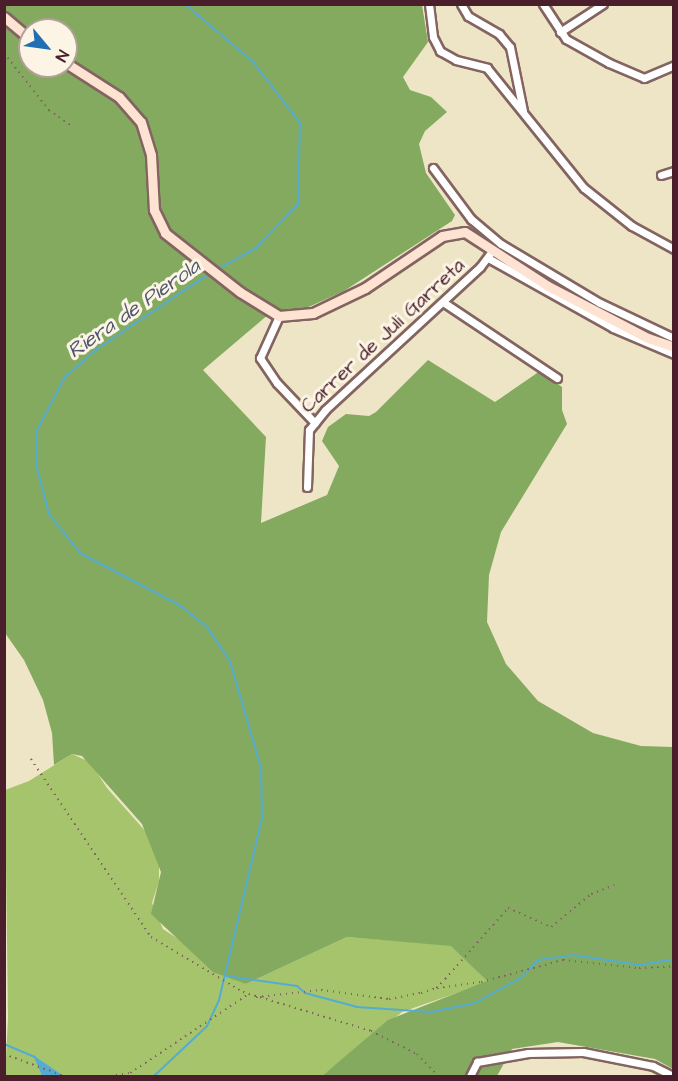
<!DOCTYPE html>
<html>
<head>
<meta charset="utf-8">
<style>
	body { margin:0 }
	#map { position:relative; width:678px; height:1081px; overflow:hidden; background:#eee5c6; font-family:"Architects Daughter",sans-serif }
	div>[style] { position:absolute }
	.green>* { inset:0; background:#a5c46b }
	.forest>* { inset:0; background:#84aa5f }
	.water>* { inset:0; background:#55acd2 }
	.stream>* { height:2px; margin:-1px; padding:0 1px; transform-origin:1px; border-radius:1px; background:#55acd2 }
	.path>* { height:1.5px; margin-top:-0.75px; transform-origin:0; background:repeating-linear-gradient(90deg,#836461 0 1.5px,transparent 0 6px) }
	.roads { filter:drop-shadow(2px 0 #836461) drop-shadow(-2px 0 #836461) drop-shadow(0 2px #836461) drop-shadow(0 -2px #836461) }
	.minor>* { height:7px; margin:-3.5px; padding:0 3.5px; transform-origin:3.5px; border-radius:3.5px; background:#fff }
	.secondary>* { height:9px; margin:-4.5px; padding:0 4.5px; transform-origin:4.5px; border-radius:4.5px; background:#fee3d2 }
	span { translate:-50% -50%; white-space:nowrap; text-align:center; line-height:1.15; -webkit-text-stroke:6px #fcf5e5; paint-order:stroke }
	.street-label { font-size:20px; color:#4a1f2b }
	.water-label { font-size:21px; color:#4e576e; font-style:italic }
	.frame { position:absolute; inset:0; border:6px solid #4a1f2b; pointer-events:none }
	.north { position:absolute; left:18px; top:18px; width:60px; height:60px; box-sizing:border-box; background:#fcf5e5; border:2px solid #b59f9b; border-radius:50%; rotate:119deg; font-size:16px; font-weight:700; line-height:24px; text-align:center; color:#4a1f2b }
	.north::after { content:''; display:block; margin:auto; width:21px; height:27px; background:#1f6fb2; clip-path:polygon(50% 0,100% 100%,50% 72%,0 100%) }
</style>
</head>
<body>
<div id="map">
	<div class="green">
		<i style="clip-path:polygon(72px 754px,90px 762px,107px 788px,147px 833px,159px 861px,159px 881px,152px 903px,163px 929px,246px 984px,347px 937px,451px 945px,488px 982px,402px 1012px,322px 1076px,64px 1076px,34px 1056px,42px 1076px,5px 1076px,8px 1018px,5px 790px,29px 781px)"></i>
	</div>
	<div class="forest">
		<i style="clip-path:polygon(evenodd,5px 5px,422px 5px,428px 42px,403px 77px,410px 90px,431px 97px,447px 112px,425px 131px,419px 144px,426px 173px,455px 215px,452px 221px,344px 291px,293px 314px,276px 308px,203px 370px,266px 437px,261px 523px,327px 495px,339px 466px,322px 441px,328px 427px,346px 414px,369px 416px,376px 412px,428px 360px,495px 402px,540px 371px,562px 387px,562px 410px,567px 424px,501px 532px,489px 575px,487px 622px,506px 664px,538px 701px,593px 733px,641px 746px,673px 747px,673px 1069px,655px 1059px,558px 1042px,512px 1049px,497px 1076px,322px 1076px,388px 1020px,487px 981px,451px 946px,347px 937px,246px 984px,213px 972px,151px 914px,161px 872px,142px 824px,82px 756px,72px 754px,54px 765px,52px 733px,43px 700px,24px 660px,5px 633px,5px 5px,30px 30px,66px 30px,66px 66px,30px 66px,30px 30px)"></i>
	</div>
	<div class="water">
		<i style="clip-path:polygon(33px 1055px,64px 1076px,42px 1076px)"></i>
	</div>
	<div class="stream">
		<i style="left:185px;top:4px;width:91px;rotate:40.5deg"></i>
		<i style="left:254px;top:63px;width:76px;rotate:52.5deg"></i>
		<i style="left:300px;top:123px;width:81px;rotate:91.4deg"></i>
		<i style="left:298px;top:204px;width:61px;rotate:133.7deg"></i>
		<i style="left:256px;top:248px;width:43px;rotate:151.1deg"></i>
		<i style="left:226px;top:976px;width:72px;rotate:8deg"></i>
		<i style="left:297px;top:986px;width:11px;rotate:41deg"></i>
		<i style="left:305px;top:993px;width:54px;rotate:15.1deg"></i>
		<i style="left:357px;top:1007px;width:74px;rotate:3.9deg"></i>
		<i style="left:431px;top:1012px;width:45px;rotate:-11.6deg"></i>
		<i style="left:475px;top:1003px;width:54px;rotate:-29deg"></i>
		<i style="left:522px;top:977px;width:23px;rotate:-47deg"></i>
		<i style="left:538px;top:960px;width:35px;rotate:-8deg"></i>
		<i style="left:573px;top:955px;width:68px;rotate:8.5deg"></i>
		<i style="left:640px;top:965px;width:35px;rotate:-10deg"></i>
		<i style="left:4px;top:1044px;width:34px;rotate:23deg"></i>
		<i style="left:154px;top:1076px;width:73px;rotate:-43.3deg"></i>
		<i style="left:207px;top:1026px;width:29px;rotate:-65deg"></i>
		<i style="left:219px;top:1000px;width:187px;rotate:-76.7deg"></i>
		<i style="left:262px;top:818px;width:50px;rotate:-91.1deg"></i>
		<i style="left:261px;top:768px;width:111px;rotate:-106.2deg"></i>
		<i style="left:230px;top:661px;width:40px;rotate:-124deg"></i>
		<i style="left:208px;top:628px;width:35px;rotate:-141deg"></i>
		<i style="left:181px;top:606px;width:114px;rotate:-152.3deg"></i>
		<i style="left:80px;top:553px;width:50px;rotate:-128.5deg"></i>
		<i style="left:49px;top:514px;width:52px;rotate:-104.6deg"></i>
		<i style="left:36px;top:464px;width:32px;rotate:-90deg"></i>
		<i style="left:36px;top:432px;width:62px;rotate:-62.2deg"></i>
		<i style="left:65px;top:377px;width:43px;rotate:-41.2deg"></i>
		<i style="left:97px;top:349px;width:136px;rotate:-33.9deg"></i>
	</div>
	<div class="path">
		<i style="left:4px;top:53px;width:73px;rotate:51.7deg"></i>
		<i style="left:49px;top:110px;width:29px;rotate:35deg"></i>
		<i style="left:31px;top:759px;width:215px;rotate:56deg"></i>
		<i style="left:151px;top:937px;width:107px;rotate:30.9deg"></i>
		<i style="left:243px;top:992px;width:134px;rotate:16.9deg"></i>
		<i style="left:371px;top:1031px;width:51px;rotate:26.6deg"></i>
		<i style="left:417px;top:1054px;width:30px;rotate:46deg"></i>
		<i style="left:437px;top:988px;width:44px;rotate:-7.8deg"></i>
		<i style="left:481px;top:982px;width:85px;rotate:-15deg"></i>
		<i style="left:563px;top:960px;width:76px;rotate:6deg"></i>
		<i style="left:639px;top:968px;width:35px;rotate:-3deg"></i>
		<i style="left:256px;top:997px;width:65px;rotate:-6.1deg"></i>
		<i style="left:321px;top:990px;width:69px;rotate:7.5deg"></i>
		<i style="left:389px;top:999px;width:33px;rotate:-11deg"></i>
		<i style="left:421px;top:993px;width:16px;rotate:-18deg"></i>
		<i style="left:436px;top:988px;width:13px;rotate:-45deg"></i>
		<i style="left:445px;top:979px;width:95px;rotate:-48.4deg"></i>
		<i style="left:508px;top:908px;width:47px;rotate:23.8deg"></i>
		<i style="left:551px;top:927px;width:52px;rotate:-39.5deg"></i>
		<i style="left:591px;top:894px;width:25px;rotate:-21deg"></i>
		<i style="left:4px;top:1054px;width:64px;rotate:20.1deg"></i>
		<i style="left:110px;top:1076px;width:20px;rotate:-9deg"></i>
		<i style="left:130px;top:1073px;width:141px;rotate:-33.7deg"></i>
	</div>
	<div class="roads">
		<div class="minor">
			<i style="left:429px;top:4px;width:33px;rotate:83deg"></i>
			<i style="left:433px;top:37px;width:16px;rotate:63deg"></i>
			<i style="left:440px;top:51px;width:18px;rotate:29deg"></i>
			<i style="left:456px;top:60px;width:32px;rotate:14deg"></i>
			<i style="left:487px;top:68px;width:154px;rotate:51.1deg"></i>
			<i style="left:584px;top:188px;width:61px;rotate:38.4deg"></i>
			<i style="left:632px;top:226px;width:48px;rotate:28.7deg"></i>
			<i style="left:461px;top:4px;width:14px;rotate:60deg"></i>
			<i style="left:468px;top:16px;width:36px;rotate:30deg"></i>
			<i style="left:499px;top:34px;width:17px;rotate:50deg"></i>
			<i style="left:510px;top:47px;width:65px;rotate:78.5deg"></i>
			<i style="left:543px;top:4px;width:42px;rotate:56.7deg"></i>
			<i style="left:566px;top:39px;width:49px;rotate:29.2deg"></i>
			<i style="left:609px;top:63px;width:38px;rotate:23deg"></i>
			<i style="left:644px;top:78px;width:33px;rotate:-23deg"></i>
			<i style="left:560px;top:32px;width:51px;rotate:-33.1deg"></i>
			<i style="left:433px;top:168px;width:64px;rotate:53.3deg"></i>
			<i style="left:471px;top:219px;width:39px;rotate:40deg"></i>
			<i style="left:501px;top:244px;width:115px;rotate:30.8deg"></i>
			<i style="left:600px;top:303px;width:82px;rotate:25.3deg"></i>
			<i style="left:661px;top:175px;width:14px;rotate:-17deg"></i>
			<i style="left:488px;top:258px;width:143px;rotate:29.2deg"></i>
			<i style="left:613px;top:328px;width:66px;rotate:23.1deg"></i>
			<i style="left:443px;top:302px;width:137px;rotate:33.7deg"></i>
			<i style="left:279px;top:316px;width:46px;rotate:114.3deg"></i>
			<i style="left:260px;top:358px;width:30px;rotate:56deg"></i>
			<i style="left:277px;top:383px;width:55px;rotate:46.5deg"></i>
			<i style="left:307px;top:487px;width:57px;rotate:-88deg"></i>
			<i style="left:309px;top:430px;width:26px;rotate:-51deg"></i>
			<i style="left:325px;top:410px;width:211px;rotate:-42.7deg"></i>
			<i style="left:480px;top:267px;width:21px;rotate:-53deg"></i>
			<i style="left:470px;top:1076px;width:16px;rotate:-63deg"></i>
			<i style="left:477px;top:1062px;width:52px;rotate:-10deg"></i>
			<i style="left:528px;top:1053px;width:55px;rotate:-1deg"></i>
			<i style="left:583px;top:1052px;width:71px;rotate:11.3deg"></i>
			<i style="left:653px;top:1066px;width:22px;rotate:27deg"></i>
		</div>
		<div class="secondary">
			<i style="left:4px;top:17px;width:34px;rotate:40deg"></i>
			<i style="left:66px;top:63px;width:63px;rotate:32.7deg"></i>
			<i style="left:119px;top:97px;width:33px;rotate:49deg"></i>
			<i style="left:141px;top:122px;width:34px;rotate:73deg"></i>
			<i style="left:151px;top:155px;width:55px;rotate:86.9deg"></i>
			<i style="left:154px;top:210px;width:25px;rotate:64deg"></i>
			<i style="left:165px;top:233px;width:95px;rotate:38.2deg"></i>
			<i style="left:240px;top:292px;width:46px;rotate:31.6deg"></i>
			<i style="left:279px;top:316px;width:34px;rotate:-5deg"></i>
			<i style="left:313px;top:313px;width:58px;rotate:-25.7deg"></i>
			<i style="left:365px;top:288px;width:93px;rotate:-34deg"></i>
			<i style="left:442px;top:236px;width:23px;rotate:-10deg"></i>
			<i style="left:465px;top:232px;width:99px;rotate:33deg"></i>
			<i style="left:548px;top:286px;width:113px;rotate:27.5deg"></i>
			<i style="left:648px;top:338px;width:28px;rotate:19deg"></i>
		</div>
	</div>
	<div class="street-label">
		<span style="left:383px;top:336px;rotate:-43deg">Carrer de Juli Garreta</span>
	</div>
	<div class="water-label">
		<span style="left:134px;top:309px;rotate:-35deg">Riera de Pierola</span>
	</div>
	<div class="frame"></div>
	<div class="north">N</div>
</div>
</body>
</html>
